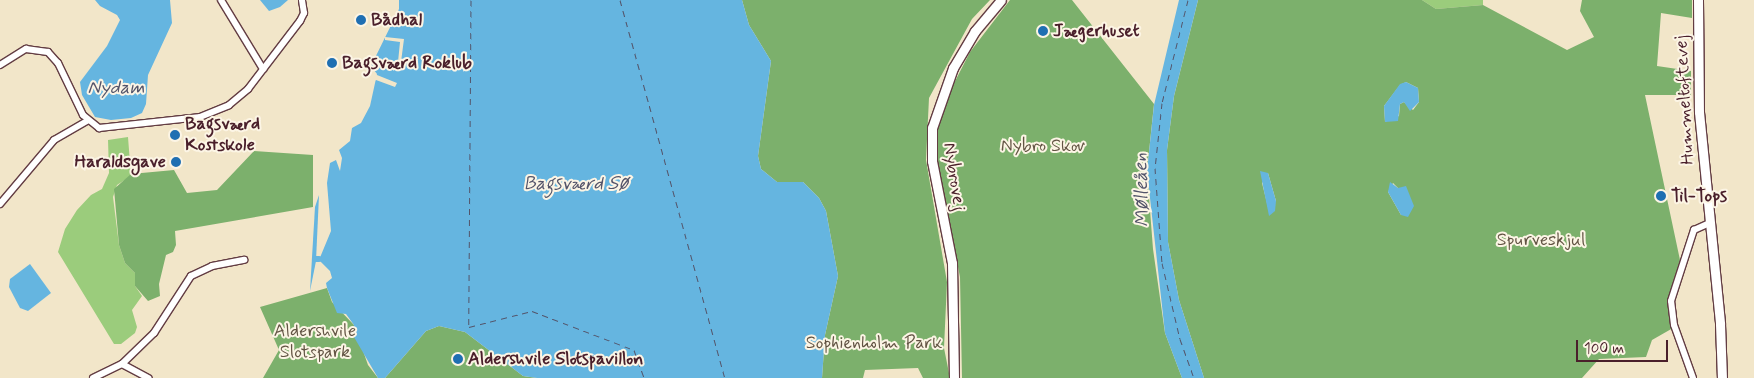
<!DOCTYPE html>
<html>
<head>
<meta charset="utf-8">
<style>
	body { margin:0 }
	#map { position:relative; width:1754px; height:378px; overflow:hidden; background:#f2e6c9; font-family:Mynerve,sans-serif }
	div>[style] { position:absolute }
	.green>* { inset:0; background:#9bcc7c }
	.forest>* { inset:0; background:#7cb06c }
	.water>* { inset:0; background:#65b5e0 }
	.pier>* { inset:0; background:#f2e6c9 }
	.canal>* { height:6px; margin:-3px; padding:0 3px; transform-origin:3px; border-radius:3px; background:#65b5e0 }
	.ferry>* { height:1px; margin-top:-0.5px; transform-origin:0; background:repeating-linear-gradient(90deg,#53546a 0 6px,transparent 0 11px) }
	.roads { filter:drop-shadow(1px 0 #633d43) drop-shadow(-1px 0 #633d43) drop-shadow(0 1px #633d43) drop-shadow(0 -1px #633d43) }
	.street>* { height:6px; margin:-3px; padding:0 3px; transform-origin:3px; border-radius:3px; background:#fff }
	.secondary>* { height:9px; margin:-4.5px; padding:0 4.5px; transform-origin:4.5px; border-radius:4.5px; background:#fff }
	.dots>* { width:14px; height:14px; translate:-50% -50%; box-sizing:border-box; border:2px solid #fcf5e5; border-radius:50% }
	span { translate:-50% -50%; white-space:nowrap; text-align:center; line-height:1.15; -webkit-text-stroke:4px #fcf5e5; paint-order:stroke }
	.poi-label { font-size:18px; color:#4a1f2b; font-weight:700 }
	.left { translate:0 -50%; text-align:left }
	.right { translate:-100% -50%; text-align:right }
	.street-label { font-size:18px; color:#4a1f2b }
	.park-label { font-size:18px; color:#625343 }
	.water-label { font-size:19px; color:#53546a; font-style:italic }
	.scale { position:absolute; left:1576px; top:340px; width:92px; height:22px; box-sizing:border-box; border:2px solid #4a1f2b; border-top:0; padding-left:6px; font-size:15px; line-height:18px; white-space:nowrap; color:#4a1f2b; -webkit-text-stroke:4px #fcf5e5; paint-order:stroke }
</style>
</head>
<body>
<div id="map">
	<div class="green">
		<i style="clip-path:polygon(1422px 0,1483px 0,1483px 5px,1436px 9px)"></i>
		<i style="clip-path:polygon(128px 137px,131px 176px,117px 185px,113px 197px,119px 245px,125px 263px,135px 273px,135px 286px,142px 296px,132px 310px,137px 327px,135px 333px,121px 344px,114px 344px,58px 252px,65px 229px,77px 210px,91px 195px,102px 189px,109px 173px,108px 140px)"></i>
	</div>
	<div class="forest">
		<i style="clip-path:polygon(742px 0,990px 0,972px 19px,929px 98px,926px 160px,947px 282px,944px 348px,950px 378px,923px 378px,918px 368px,865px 370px,863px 378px,822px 378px,825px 335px,838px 276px,826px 211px,819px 198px,803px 182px,777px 182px,761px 169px,758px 156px,771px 61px,749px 25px)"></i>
		<i style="clip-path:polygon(1010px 0,1072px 0,1154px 104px,1147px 171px,1153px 249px,1165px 333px,1182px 378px,962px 378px,960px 277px,936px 155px,938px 128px,948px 95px,970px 52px)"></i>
		<i style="clip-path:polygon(evenodd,1198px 0,1422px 0,1436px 9px,1483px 5px,1567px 50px,1594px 37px,1580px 11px,1582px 0,1692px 0,1692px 18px,1661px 13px,1657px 66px,1691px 71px,1691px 95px,1645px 95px,1680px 260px,1670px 292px,1668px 307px,1673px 328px,1652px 340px,1646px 357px,1599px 359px,1582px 378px,1204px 378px,1179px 300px,1168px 242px,1167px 150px,1174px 96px,1198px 0,1406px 82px,1418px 88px,1419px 102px,1413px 110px,1404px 102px,1400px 104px,1399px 116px,1385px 122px,1384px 106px,1400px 85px,1406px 82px,1198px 0,1268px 173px,1276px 201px,1268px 207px,1262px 183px,1268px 173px,1198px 0,1393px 183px,1398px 188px,1401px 215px,1388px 192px,1393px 183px)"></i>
		<i style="clip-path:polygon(254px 151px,313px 155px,313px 207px,175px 231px,176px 245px,173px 252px,166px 255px,159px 284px,160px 296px,148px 301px,135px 286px,135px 273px,125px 263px,119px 245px,114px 189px,131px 174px,174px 170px,187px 193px,217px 190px)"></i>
		<i style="clip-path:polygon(327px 288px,332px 302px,354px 325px,368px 365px,378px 378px,263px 378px,279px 350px,260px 307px)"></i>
		<i style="clip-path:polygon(439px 326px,465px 332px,523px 376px,537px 378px,385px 378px,426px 331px)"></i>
	</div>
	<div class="water">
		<i style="clip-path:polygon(95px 0,170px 0,172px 23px,148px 75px,146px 104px,142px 113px,131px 118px,111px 120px,95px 117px,82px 95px,80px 82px,107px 46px,120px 20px,117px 15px,100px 6px)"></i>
		<i style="clip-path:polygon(260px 0,288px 0,280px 7px,269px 11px)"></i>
		<i style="clip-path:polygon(399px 0,742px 0,749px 25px,771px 61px,758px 156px,761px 169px,777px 182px,803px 182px,819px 198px,826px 211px,838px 276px,825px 335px,822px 378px,537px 378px,523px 376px,465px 332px,439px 326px,426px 331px,385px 378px,378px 378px,351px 332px,354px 325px,346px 314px,337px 313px,327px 288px,326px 283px,332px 278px,330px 271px,319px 260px,331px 231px,327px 183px,330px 163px,336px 160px,340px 171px,342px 158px,339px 150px,350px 141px,352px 128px,361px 123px,370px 106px,377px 74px,371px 66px,399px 9px)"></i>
		<i style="clip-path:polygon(1179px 0,1198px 0,1174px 96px,1167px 150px,1168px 242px,1179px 300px,1204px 378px,1182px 378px,1165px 333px,1147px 171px,1154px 105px)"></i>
		<i style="clip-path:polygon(1406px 82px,1418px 88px,1419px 102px,1410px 111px,1404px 102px,1400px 104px,1398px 121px,1385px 122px,1384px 106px,1400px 84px)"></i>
		<i style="clip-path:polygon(1260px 171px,1268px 173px,1276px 201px,1275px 211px,1269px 216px)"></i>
		<i style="clip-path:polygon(1390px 182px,1398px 188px,1406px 186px,1414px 206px,1408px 217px,1401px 215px,1388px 192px)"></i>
		<i style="clip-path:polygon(319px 195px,316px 261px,310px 291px,315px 207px)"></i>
		<i style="clip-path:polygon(30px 264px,51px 293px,28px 311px,20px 308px,9px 287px,10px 279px)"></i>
	</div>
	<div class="pier">
		<i style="clip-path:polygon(385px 37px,404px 39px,401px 62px,398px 62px,400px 42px,385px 40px)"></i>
		<i style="clip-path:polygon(372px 73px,397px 83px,395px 87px,376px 80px,373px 82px)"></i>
	</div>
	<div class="canal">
		<i style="left:316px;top:259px;width:3px"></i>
	</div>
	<div class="ferry">
		<i style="left:471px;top:0;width:327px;rotate:90.4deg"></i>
		<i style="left:469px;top:327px;width:65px;rotate:-14.3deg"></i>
		<i style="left:532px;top:311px;width:109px;rotate:20.9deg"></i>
		<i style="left:634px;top:350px;width:30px;rotate:70deg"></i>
		<i style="left:620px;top:0;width:392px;rotate:74.5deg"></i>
		<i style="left:1188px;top:0;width:106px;rotate:104.2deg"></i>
		<i style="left:1162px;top:103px;width:65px;rotate:96.1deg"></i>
		<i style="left:1155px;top:168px;width:95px;rotate:85.8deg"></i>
		<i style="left:1162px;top:263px;width:78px;rotate:76.7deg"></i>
		<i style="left:1180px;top:339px;width:41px;rotate:70.3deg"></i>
	</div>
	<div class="roads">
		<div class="street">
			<i style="left:221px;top:0;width:81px;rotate:58.7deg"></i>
			<i style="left:0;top:65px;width:31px;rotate:-32deg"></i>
			<i style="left:26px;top:49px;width:22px;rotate:8deg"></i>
			<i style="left:48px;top:52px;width:15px;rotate:48deg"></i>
			<i style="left:58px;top:63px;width:58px;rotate:64.3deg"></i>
			<i style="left:83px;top:115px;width:21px;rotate:39deg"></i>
			<i style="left:99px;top:128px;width:102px;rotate:-6.2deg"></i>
			<i style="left:200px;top:117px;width:31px;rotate:-22deg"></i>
			<i style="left:229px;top:105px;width:25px;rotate:-40deg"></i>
			<i style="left:248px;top:89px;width:86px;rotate:-52.6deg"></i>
			<i style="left:300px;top:21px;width:9px;rotate:-63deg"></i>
			<i style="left:304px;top:13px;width:13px;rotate:-99deg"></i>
			<i style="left:0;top:204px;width:84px;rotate:-49.8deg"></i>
			<i style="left:54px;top:140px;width:38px;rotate:-30deg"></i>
			<i style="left:122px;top:364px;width:30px;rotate:28deg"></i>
			<i style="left:93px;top:378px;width:32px;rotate:-26deg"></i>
			<i style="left:122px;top:364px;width:45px;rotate:-44.1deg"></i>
			<i style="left:154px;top:333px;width:68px;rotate:-57deg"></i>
			<i style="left:191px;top:276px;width:23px;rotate:-25deg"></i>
			<i style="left:212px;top:266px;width:33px;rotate:-11deg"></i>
			<i style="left:1693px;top:378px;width:56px;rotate:-109.7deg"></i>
			<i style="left:1674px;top:325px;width:24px;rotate:-97deg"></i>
			<i style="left:1671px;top:301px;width:75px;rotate:-72.1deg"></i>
			<i style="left:1694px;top:230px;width:17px;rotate:-24deg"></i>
		</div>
		<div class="secondary">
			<i style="left:1698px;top:0;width:112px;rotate:89.5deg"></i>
			<i style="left:1699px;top:112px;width:213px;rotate:84.3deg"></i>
			<i style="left:1720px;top:324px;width:54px;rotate:87.9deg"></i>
			<i style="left:954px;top:378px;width:115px;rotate:-91deg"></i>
			<i style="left:952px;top:263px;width:104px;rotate:-101.1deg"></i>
			<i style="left:932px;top:161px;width:33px;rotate:-90deg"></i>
			<i style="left:932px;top:128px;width:64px;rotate:-70.7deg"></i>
			<i style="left:953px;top:68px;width:43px;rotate:-59.3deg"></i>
			<i style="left:975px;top:31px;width:40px;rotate:-50deg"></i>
		</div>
	</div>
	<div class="dots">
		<i style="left:361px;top:20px;background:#1f6fb2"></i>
		<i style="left:1043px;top:31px;background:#1f6fb2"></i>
		<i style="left:332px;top:63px;background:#1f6fb2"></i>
		<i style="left:175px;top:135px;background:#1f6fb2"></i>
		<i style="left:176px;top:162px;background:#1f6fb2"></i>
		<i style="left:1661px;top:196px;background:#1f6fb2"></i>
		<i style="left:458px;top:359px;background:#1f6fb2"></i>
	</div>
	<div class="poi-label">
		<span class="left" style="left:371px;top:20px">Bådhal</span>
		<span class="left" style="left:1053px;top:31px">Jægerhuset</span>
		<span class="left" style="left:342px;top:63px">Bagsværd Roklub</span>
		<span class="left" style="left:185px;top:135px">Bagsværd<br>Kostskole</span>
		<span class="right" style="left:166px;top:162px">Haraldsgave</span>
		<span class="left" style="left:1671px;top:196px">Til-Tops</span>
		<span class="left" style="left:468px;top:359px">Aldershvile Slotspavillon</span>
	</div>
	<div class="street-label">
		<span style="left:1685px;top:100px;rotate:-93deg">Hummeltoftevej</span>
		<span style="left:954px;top:177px;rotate:81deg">Nybrovej</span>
	</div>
	<div class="park-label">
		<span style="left:1043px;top:146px">Nybro Skov</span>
		<span style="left:1541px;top:240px">Spurveskjul</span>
		<span style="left:315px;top:342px">Aldershvile<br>Slotspark</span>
		<span style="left:874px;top:343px">Sophienholm Park</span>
	</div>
	<div class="water-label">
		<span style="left:116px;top:88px">Nydam</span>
		<span style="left:576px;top:184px">Bagsværd Sø</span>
		<span style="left:1142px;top:190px;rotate:-92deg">Mølleåen</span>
	</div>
	<div class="scale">100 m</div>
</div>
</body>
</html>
